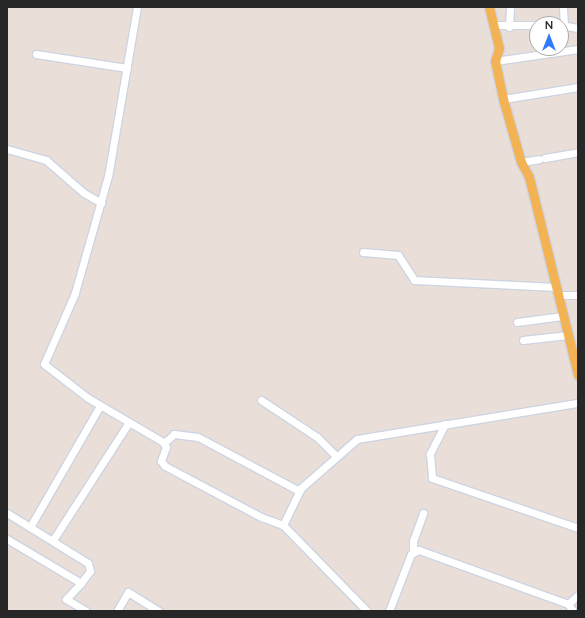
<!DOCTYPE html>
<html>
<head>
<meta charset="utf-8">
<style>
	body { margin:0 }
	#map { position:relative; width:585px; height:618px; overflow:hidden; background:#eadfd8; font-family:Lato,sans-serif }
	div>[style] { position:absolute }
	.roads { filter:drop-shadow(1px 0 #cdd4e1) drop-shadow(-1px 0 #cdd4e1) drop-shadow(0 1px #cdd4e1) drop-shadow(0 -1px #cdd4e1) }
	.minor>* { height:7px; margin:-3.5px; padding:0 3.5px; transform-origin:3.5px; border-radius:3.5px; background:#fff }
	.major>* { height:9px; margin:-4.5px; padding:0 4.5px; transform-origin:4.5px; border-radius:4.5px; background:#f3b355 }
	span { translate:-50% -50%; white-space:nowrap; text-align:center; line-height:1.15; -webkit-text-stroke:3.5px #fff; paint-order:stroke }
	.frame { position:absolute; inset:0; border:8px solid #272727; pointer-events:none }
	.north { position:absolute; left:529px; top:16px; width:40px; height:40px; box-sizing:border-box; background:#fff; border:1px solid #a9a9a9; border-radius:50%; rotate:0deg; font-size:11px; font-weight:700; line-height:16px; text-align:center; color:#272727 }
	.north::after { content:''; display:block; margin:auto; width:14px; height:18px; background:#327afd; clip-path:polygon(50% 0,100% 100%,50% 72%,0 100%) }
</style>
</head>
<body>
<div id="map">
	<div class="roads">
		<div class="minor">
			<i style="left:137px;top:7px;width:171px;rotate:99.7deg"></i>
			<i style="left:108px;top:176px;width:122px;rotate:105.8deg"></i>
			<i style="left:75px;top:293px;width:77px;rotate:113.6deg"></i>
			<i style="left:44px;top:364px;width:56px;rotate:37.7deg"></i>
			<i style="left:88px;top:398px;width:87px;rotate:30.4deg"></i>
			<i style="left:163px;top:442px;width:6px;rotate:59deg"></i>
			<i style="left:166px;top:447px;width:15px;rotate:110deg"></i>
			<i style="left:161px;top:461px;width:6px;rotate:51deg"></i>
			<i style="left:165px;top:466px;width:109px;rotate:28deg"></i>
			<i style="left:261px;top:517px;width:23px;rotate:20deg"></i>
			<i style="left:283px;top:525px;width:120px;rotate:45.7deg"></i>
			<i style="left:563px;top:7px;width:18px;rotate:87deg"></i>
			<i style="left:493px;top:25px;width:44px"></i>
			<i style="left:561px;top:25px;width:17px;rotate:10deg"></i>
			<i style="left:509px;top:27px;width:20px;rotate:-87deg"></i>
			<i style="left:36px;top:54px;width:92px;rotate:8.7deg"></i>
			<i style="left:495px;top:61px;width:84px;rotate:-8.2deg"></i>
			<i style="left:503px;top:99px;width:76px;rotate:-9.1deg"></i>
			<i style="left:7px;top:149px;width:41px;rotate:15.8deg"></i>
			<i style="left:46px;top:160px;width:50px;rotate:41deg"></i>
			<i style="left:84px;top:193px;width:20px;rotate:30deg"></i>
			<i style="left:545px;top:158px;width:34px;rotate:-10deg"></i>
			<i style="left:521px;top:162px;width:18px;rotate:-9deg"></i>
			<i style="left:363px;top:252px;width:35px;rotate:5deg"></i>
			<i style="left:398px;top:255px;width:30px;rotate:57deg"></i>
			<i style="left:414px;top:280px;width:142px;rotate:2.8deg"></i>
			<i style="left:558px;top:295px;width:20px"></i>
			<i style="left:517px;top:322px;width:46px;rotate:-7.4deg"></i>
			<i style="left:523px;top:340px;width:45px;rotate:-6.3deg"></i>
			<i style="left:261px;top:400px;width:67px;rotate:33.5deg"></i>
			<i style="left:317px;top:437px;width:27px;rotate:45deg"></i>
			<i style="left:445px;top:424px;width:34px;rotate:117deg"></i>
			<i style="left:430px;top:454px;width:24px;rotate:85deg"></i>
			<i style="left:432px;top:478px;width:154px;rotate:18.9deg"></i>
			<i style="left:164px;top:443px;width:13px;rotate:-42deg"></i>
			<i style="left:174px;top:434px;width:24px;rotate:7deg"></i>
			<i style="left:198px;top:437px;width:115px;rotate:28.1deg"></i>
			<i style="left:7px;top:513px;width:95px;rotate:31.7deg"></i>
			<i style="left:88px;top:563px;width:8px;rotate:76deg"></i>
			<i style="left:90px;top:571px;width:15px;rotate:127deg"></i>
			<i style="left:283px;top:525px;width:41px;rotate:-64.1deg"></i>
			<i style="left:301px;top:488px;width:74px;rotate:-41.2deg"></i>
			<i style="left:357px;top:439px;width:224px;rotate:-9.3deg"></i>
			<i style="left:30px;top:527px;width:140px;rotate:-60deg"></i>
			<i style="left:7px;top:539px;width:86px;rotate:30.7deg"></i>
			<i style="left:81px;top:583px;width:22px;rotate:133deg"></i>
			<i style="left:66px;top:599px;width:23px;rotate:31deg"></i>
			<i style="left:53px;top:540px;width:140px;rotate:-57.2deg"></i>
			<i style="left:413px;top:552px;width:11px;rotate:-90deg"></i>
			<i style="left:413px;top:541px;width:30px;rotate:-70deg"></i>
			<i style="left:568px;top:604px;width:13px;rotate:-42deg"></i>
			<i style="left:117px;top:611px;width:22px;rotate:-60deg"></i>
			<i style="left:128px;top:592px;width:36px;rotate:32deg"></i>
			<i style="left:389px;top:611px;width:61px;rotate:-68.9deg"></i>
			<i style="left:411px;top:554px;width:9px;rotate:-27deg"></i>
			<i style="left:419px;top:550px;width:158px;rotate:19.9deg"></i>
			<i style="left:568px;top:604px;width:9px;rotate:54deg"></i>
		</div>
		<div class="major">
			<i style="left:489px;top:7px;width:42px;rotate:76.3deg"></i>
			<i style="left:499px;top:48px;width:14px;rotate:107deg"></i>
			<i style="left:495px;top:61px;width:39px;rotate:78deg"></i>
			<i style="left:503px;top:99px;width:66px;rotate:74.1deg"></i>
			<i style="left:521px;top:162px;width:17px;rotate:62deg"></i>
			<i style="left:529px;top:177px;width:204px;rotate:76.1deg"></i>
		</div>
	</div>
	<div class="frame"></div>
	<div class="north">N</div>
</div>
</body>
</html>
